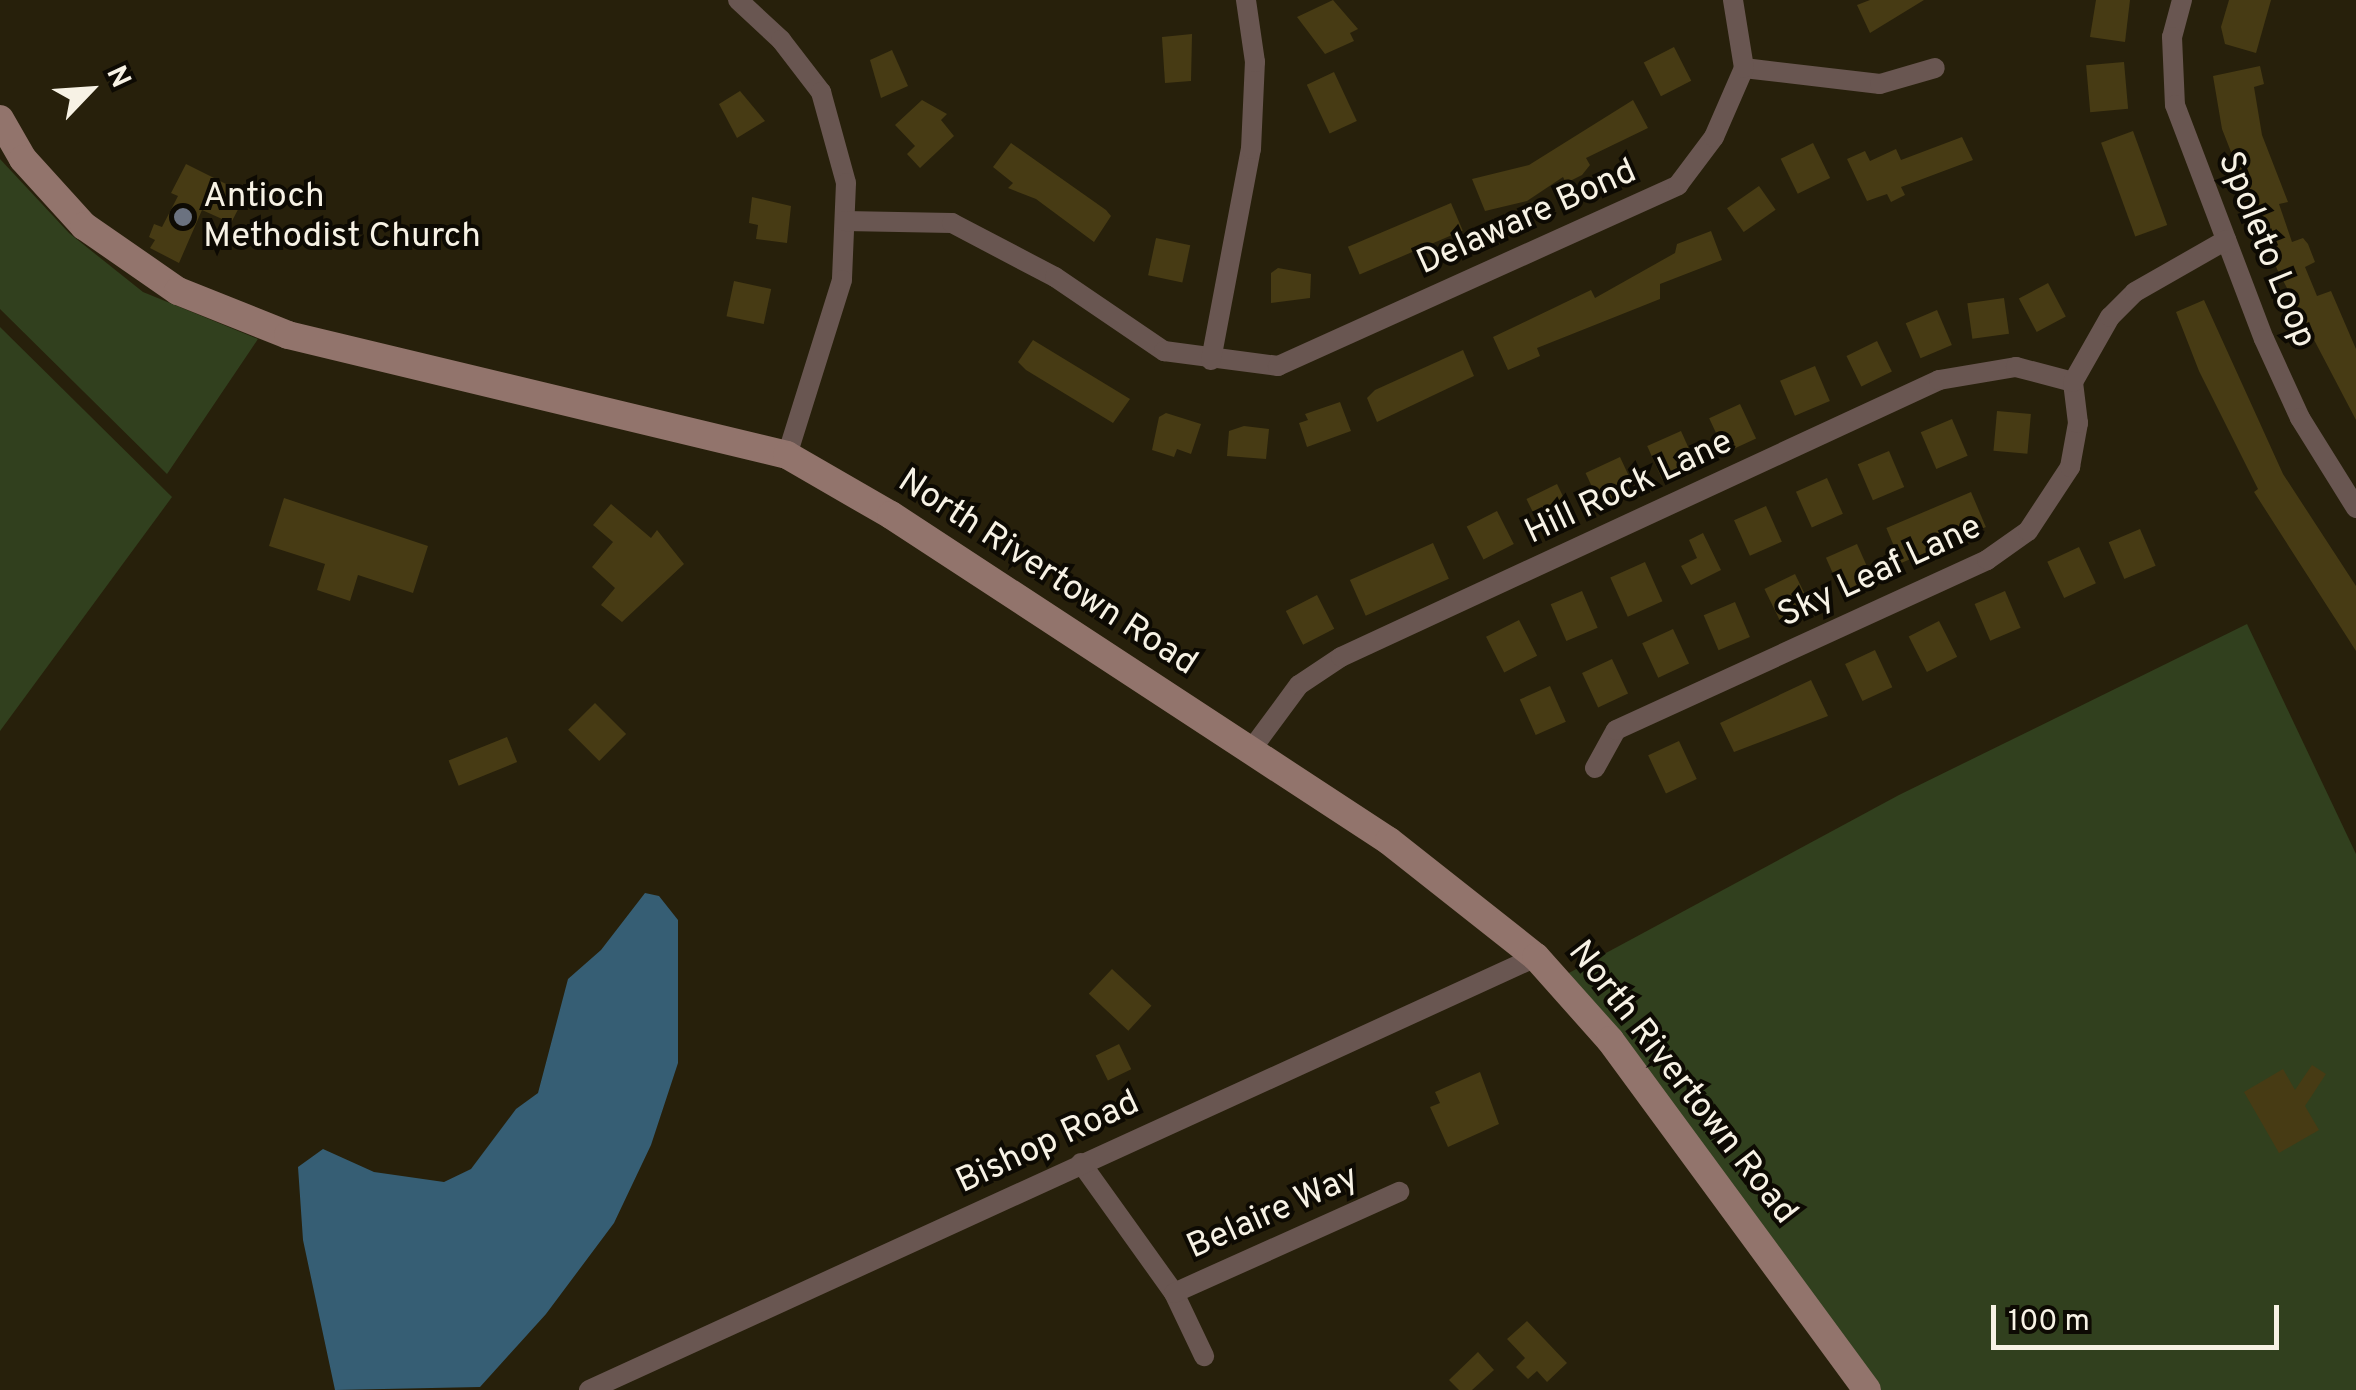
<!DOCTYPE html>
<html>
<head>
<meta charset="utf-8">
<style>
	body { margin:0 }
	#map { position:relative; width:2356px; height:1390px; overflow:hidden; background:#27200b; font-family:Overpass,sans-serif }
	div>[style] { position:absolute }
	.green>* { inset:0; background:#31401e }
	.water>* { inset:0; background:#365e74 }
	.building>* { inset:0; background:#473b14; transform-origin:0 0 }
	.street>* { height:20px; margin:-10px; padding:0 10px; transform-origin:10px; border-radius:10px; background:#695651 }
	.secondary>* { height:28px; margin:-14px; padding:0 14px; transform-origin:14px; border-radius:14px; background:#92746c }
	.dots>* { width:28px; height:28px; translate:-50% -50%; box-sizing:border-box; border:5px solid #0d0a03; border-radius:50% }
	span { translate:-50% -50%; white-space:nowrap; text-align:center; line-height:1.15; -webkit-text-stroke:8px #0d0a03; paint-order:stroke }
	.poi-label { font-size:35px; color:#f7f2e5 }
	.left { translate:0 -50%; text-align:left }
	.street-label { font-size:35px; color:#f7f2e5 }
	.north { position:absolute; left:40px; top:40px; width:100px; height:100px; -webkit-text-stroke:8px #0d0a03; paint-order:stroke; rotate:65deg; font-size:28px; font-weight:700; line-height:40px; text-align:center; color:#f7f2e5 }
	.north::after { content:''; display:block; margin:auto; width:35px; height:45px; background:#f7f2e5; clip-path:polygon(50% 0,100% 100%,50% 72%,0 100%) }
	.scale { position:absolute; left:1991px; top:1305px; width:288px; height:45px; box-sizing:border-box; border:5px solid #f7f2e5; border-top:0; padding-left:12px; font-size:30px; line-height:35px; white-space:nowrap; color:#f7f2e5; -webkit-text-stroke:8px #0d0a03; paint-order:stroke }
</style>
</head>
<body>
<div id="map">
	<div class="green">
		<i style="clip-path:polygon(0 159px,69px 233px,143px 292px,258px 339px,167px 474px,0 309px)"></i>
		<i style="clip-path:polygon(0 327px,172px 497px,0 731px)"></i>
		<i style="clip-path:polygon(2247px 624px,2356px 854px,2356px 1390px,1868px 1390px,1567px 974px,1899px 795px)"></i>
	</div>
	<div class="water">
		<i style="clip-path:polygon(645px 893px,659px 896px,678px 920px,678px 1063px,651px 1145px,614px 1223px,546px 1314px,480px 1387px,335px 1390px,303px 1240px,298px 1167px,323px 1149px,374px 1172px,444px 1182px,471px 1169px,516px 1109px,538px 1093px,568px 979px,601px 950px)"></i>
	</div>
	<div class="building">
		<i style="clip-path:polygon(1333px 0,1358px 29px,1350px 33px,1354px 41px,1325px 54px,1297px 17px)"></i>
		<i style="clip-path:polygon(1870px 0,1924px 0,1870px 33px,1857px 5px)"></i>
		<i style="clip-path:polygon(2096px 0,2130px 0,2125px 42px,2090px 37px)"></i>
		<i style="clip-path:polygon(2229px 0,2271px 0,2256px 53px,2225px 44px,2221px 27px)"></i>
		<i style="clip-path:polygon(1192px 34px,1191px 81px,1165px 83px,1162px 37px)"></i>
		<i style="left:1674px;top:47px;width:38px;height:34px;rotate:63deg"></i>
		<i style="clip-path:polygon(892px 50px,908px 86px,881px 98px,870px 60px)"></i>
		<i style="left:2124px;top:62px;width:47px;height:38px;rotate:85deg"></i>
		<i style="clip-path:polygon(2260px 66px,2264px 84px,2254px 87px,2262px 135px,2288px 202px,2279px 204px,2292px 242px,2303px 238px,2308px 244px,2315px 262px,2305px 267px,2317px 296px,2331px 291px,2356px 349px,2356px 420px,2277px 269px,2222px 129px,2213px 76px)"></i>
		<i style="left:1334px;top:72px;width:54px;height:30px;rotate:65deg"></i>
		<i style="clip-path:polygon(740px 91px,765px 121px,737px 138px,719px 104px)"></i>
		<i style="clip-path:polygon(922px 100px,947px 114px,941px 120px,954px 136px,920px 168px,907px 154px,915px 146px,895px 125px)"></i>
		<i style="clip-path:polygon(1633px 100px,1648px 128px,1586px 158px,1590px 165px,1582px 175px,1566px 183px,1563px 177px,1527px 201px,1485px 211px,1472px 179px,1529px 165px)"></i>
		<i style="left:2133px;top:131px;width:100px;height:34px;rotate:70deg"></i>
		<i style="clip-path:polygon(1962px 137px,1973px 160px,1901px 187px,1905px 195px,1891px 202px,1887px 194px,1867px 201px,1847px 159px,1865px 151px,1870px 161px,1896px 149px,1901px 160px)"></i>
		<i style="clip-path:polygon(1011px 143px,1106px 210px,1111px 216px,1094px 242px,1036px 199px,1008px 188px,1013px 183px,993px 167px)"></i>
		<i style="left:1813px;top:143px;width:39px;height:36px;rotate:64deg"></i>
		<i style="clip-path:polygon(186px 164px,246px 194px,231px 223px,202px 210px,179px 263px,150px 248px,155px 240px,149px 237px,154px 224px,162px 227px,178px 196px,171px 193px)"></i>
		<i style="left:1759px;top:186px;width:29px;height:39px;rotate:55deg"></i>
		<i style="clip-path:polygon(752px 197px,791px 206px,787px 243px,756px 239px,758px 225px,749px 223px)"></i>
		<i style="left:1451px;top:203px;width:30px;height:112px;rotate:67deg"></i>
		<i style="clip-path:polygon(1711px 231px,1722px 260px,1660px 284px,1660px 299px,1537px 348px,1540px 356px,1508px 370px,1493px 337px,1591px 290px,1595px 298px,1675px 253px,1677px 244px)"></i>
		<i style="left:1156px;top:238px;width:35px;height:38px;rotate:12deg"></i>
		<i style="clip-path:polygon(1278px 268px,1311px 274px,1310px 298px,1271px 303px,1271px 273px)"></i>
		<i style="left:734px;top:281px;width:38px;height:36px;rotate:12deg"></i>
		<i style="left:2048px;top:283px;width:38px;height:33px;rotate:62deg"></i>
		<i style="left:2004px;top:298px;width:36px;height:37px;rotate:82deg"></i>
		<i style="clip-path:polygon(2204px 300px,2283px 474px,2356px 586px,2356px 651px,2254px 492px,2258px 489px,2199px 371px,2176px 312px)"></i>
		<i style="left:1937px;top:310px;width:38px;height:34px;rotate:67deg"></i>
		<i style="clip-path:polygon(1033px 340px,1130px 399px,1113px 423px,1026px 370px,1018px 362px)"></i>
		<i style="left:1877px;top:341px;width:34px;height:34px;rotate:64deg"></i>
		<i style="clip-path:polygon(1463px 350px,1474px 376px,1377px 422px,1367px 398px,1375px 390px)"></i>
		<i style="left:1815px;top:366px;width:38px;height:38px;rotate:67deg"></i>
		<i style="clip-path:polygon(1340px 402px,1351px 431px,1307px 447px,1299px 423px,1308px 420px,1305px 414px)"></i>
		<i style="left:1740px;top:404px;width:38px;height:34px;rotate:65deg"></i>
		<i style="left:1997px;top:411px;width:34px;height:40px;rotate:5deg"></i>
		<i style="clip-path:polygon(1166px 413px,1201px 424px,1191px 454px,1177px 449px,1174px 457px,1152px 450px,1159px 417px)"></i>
		<i style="left:1952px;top:419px;width:40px;height:34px;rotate:67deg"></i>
		<i style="clip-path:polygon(1244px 426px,1269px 429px,1266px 459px,1227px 456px,1229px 431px)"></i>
		<i style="left:1681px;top:431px;width:37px;height:37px;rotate:66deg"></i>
		<i style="left:1889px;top:451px;width:39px;height:34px;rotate:67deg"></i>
		<i style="left:1620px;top:457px;width:38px;height:38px;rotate:65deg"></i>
		<i style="left:1827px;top:478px;width:39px;height:34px;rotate:66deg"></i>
		<i style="left:1557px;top:484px;width:39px;height:34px;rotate:64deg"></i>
		<i style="left:1971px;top:492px;width:38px;height:92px;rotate:67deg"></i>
		<i style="clip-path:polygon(284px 498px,428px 546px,413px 593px,358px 575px,350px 601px,317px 590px,325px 564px,269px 546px)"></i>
		<i style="clip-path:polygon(611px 504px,651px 538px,657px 530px,684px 564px,622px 622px,601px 605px,615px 588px,592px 567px,613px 542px,593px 525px)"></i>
		<i style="left:1766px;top:506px;width:39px;height:35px;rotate:66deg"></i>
		<i style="left:1497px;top:511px;width:37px;height:34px;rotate:63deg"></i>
		<i style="left:2140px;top:529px;width:40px;height:34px;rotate:67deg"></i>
		<i style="clip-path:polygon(1703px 533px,1721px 570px,1691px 585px,1681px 566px,1697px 558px,1689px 540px)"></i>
		<i style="left:1433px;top:543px;width:39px;height:91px;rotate:66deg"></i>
		<i style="left:1857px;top:544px;width:39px;height:34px;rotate:66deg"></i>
		<i style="left:2079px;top:547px;width:40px;height:35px;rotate:65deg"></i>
		<i style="left:1645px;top:562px;width:43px;height:38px;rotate:66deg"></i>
		<i style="left:1795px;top:574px;width:39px;height:34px;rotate:64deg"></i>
		<i style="left:1582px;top:591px;width:40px;height:34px;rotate:67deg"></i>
		<i style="left:2005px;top:591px;width:40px;height:33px;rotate:67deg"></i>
		<i style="left:1317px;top:595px;width:38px;height:35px;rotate:63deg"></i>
		<i style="left:1735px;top:602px;width:38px;height:34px;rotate:67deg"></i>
		<i style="left:1519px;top:620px;width:40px;height:37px;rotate:63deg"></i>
		<i style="left:1939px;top:621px;width:40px;height:34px;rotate:63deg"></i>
		<i style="left:1673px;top:629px;width:38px;height:34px;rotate:65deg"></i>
		<i style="left:1875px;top:650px;width:41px;height:33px;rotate:65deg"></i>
		<i style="left:1612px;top:659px;width:38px;height:33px;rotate:65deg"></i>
		<i style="clip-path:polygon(1811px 680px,1828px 716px,1734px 752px,1720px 723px)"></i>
		<i style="left:1550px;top:686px;width:39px;height:33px;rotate:66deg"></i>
		<i style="left:595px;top:703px;width:44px;height:38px;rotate:45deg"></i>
		<i style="left:507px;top:737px;width:27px;height:63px;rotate:68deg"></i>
		<i style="left:1679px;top:741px;width:42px;height:34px;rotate:65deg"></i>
		<i style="left:1112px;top:969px;width:54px;height:34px;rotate:43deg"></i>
		<i style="left:1119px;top:1044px;width:28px;height:26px;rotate:64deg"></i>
		<i style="clip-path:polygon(2312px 1065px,2326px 1074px,2305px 1106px,2319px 1130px,2279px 1153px,2244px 1092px,2283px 1069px,2295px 1090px)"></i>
		<i style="clip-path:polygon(1480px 1072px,1499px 1124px,1448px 1147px,1430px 1107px,1440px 1103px,1435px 1092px)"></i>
		<i style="clip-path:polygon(1527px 1321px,1567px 1363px,1547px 1382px,1537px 1371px,1528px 1379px,1516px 1367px,1525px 1358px,1507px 1339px)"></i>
		<i style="clip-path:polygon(1478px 1352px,1494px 1370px,1472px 1390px,1459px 1390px,1449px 1380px)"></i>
	</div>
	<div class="street">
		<i style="left:738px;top:0;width:59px;rotate:42.9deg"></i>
		<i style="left:781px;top:40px;width:66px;rotate:52.4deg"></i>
		<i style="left:821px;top:92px;width:94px;rotate:74.6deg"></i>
		<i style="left:846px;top:183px;width:97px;rotate:92.4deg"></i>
		<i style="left:842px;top:280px;width:183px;rotate:107.4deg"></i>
		<i style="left:2182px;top:0;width:38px;rotate:105deg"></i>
		<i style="left:2172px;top:37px;width:68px;rotate:87.5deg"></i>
		<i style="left:2175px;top:105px;width:250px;rotate:69.2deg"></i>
		<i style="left:2264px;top:339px;width:87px;rotate:65.5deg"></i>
		<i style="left:2300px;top:418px;width:106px;rotate:58.1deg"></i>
		<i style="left:1744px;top:68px;width:137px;rotate:6.7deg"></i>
		<i style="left:1880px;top:84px;width:57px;rotate:-16.2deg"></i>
		<i style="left:845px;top:221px;width:107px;rotate:1.1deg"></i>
		<i style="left:952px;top:223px;width:116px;rotate:27.7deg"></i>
		<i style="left:1055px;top:277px;width:132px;rotate:34.2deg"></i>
		<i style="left:1164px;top:351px;width:115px;rotate:7.5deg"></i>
		<i style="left:1278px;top:366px;width:439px;rotate:-24.3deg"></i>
		<i style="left:1678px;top:185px;width:60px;rotate:-53.1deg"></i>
		<i style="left:1714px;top:137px;width:75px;rotate:-66.5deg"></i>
		<i style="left:1744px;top:68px;width:69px;rotate:-99.2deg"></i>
		<i style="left:1211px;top:360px;width:215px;rotate:-79.3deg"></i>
		<i style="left:1251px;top:149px;width:87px;rotate:-87.4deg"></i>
		<i style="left:1255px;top:62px;width:63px;rotate:-98.3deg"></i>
		<i style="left:1251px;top:750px;width:81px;rotate:-53.6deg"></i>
		<i style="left:1299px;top:685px;width:50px;rotate:-33.7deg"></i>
		<i style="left:1341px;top:657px;width:659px;rotate:-24.85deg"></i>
		<i style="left:1939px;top:380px;width:78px;rotate:-9.6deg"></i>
		<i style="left:2016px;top:367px;width:59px;rotate:14.7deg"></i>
		<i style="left:1595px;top:768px;width:43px;rotate:-61.1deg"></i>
		<i style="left:1616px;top:730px;width:408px;rotate:-24.6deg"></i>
		<i style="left:1987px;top:560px;width:50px;rotate:-35.3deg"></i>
		<i style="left:2028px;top:531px;width:77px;rotate:-56.7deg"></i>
		<i style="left:2070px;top:467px;width:45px;rotate:-79.7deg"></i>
		<i style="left:2078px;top:423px;width:41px;rotate:-97deg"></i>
		<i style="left:2073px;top:382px;width:75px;rotate:-60.4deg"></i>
		<i style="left:2110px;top:317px;width:35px;rotate:-45deg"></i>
		<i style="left:2135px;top:292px;width:105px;rotate:-29.7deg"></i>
		<i style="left:1081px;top:1163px;width:160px;rotate:54.4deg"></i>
		<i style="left:1174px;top:1293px;width:70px;rotate:64.5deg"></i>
		<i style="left:1174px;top:1293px;width:247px;rotate:-24.2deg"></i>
		<i style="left:589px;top:1390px;width:1041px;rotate:-24.57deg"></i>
	</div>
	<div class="secondary">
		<i style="left:0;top:119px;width:46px;rotate:60.1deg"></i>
		<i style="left:23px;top:159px;width:91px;rotate:47.7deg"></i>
		<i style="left:84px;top:226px;width:114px;rotate:34.7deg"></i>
		<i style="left:178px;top:291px;width:118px;rotate:21.8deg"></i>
		<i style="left:288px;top:335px;width:513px;rotate:13.52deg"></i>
		<i style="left:787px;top:455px;width:120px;rotate:30deg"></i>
		<i style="left:891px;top:515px;width:595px;rotate:33.21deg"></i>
		<i style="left:1389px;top:841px;width:187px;rotate:38.3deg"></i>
		<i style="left:1536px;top:957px;width:111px;rotate:48.3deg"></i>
		<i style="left:1610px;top:1040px;width:434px;rotate:53.7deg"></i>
	</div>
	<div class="dots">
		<i style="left:183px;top:217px;background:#6b7280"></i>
	</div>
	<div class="poi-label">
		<span class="left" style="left:203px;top:217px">Antioch<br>Methodist Church</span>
	</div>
	<div class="street-label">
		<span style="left:1527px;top:218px;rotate:-24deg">Delaware Bond</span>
		<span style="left:2266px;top:250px;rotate:68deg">Spoleto Loop</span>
		<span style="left:1629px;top:488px;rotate:-25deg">Hill Rock Lane</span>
		<span style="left:1880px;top:572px;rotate:-25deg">Sky Leaf Lane</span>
		<span style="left:1047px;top:573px;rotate:33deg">North Rivertown Road</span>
		<span style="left:1682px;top:1083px;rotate:52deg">North Rivertown Road</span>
		<span style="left:1048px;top:1143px;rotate:-25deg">Bishop Road</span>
		<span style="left:1273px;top:1213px;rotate:-24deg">Belaire Way</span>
	</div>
	<div class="north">N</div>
	<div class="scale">100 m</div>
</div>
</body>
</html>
